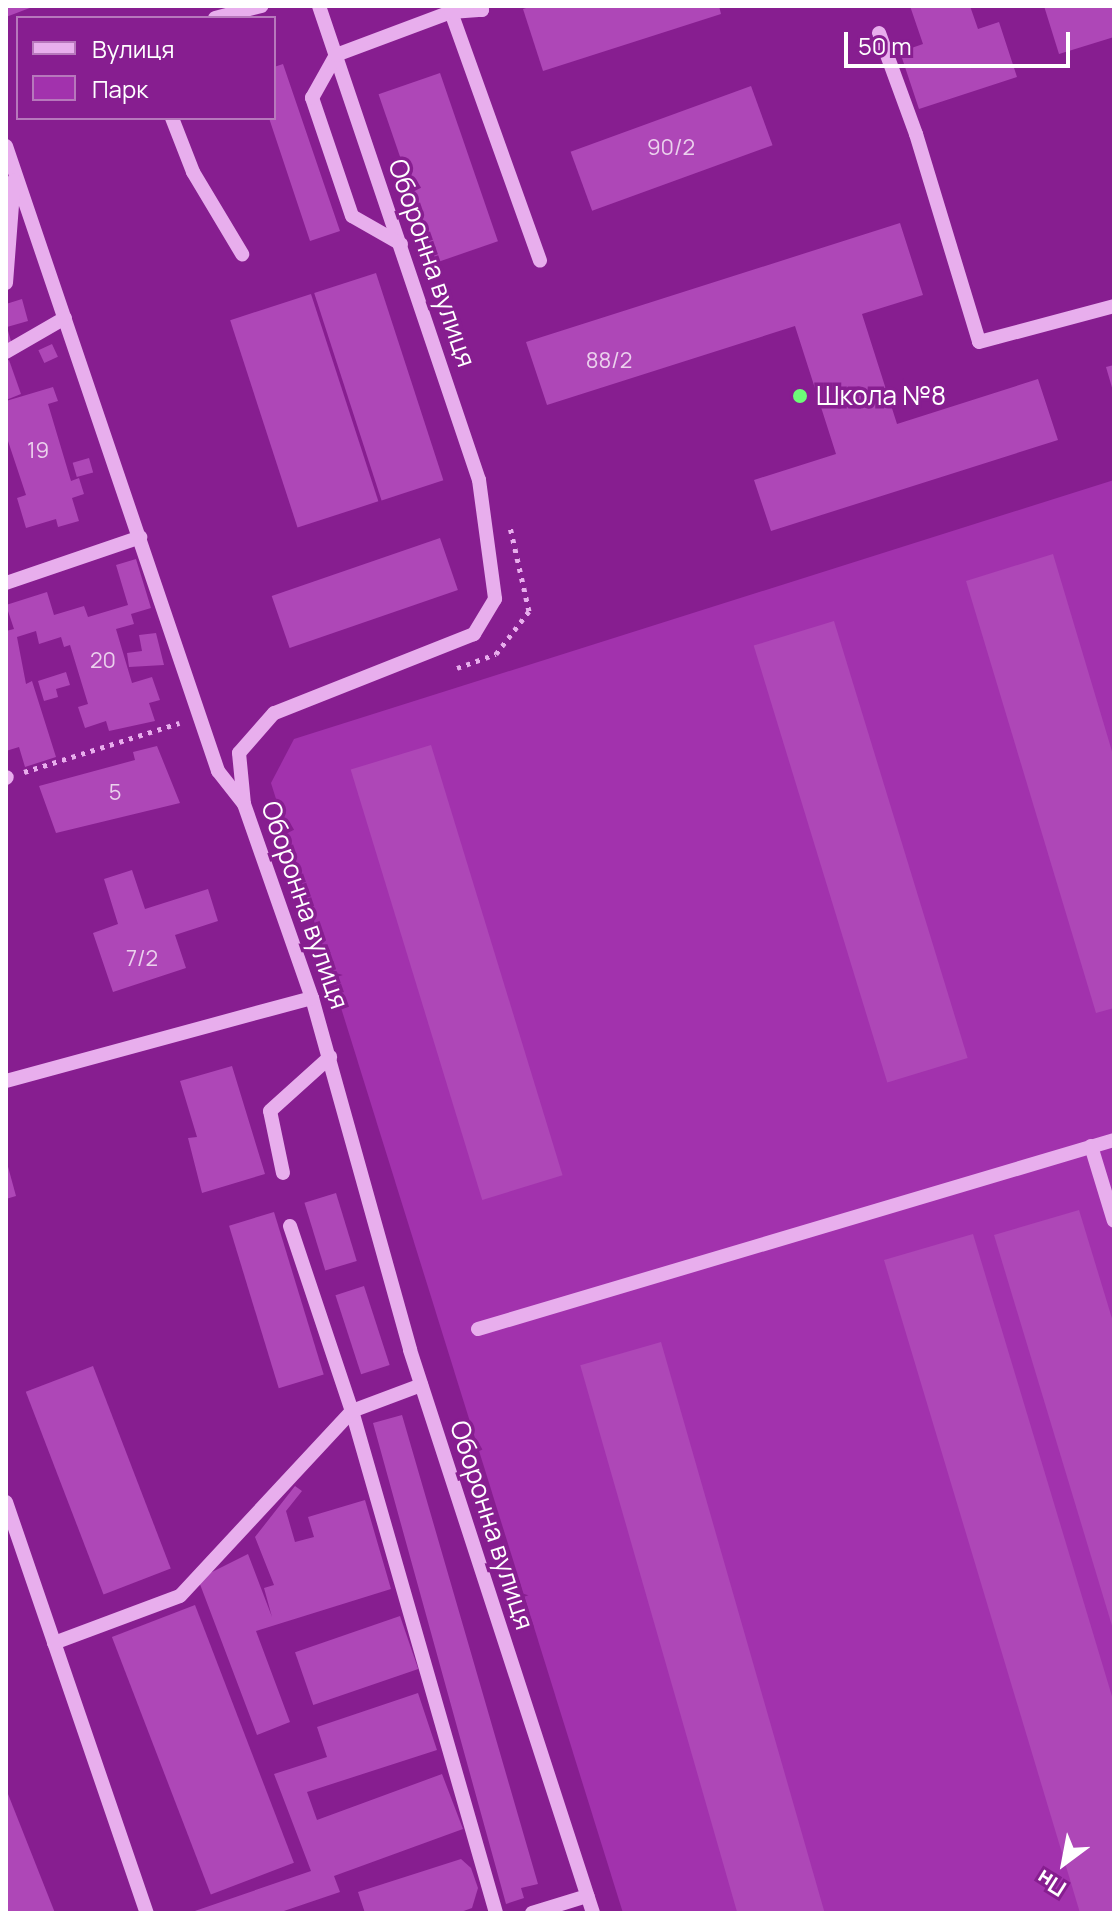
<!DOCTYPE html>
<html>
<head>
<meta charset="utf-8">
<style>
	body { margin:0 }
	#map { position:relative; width:1120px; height:1919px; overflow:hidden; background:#871e90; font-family:Manrope,sans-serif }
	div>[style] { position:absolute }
	.green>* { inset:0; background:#a232ad }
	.building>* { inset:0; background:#ae47b7; transform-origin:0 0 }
	.path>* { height:5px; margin-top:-2.5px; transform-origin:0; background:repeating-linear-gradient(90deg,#e8aeed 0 4px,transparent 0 10px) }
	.minor>* { height:14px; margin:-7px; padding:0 7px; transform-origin:7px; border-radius:7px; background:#e8aeed }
	.dots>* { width:22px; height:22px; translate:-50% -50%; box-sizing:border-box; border:4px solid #871e90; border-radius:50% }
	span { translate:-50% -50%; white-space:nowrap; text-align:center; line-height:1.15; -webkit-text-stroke:7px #871e90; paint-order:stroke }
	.number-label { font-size:22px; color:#ebd1ed }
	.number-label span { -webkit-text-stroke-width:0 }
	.street-label { font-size:26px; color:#fff }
	.poi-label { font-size:26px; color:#fff }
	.left { translate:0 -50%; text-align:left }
	.frame { position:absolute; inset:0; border:8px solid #fff; pointer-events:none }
	.legend { position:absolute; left:16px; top:16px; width:260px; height:104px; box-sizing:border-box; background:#871e90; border:2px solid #b778bc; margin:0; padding:10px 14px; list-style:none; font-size:24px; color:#fff }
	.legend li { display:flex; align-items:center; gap:16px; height:40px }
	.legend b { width:40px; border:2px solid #b778bc }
	.north { position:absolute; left:1024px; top:1823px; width:80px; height:80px; -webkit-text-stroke:6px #871e90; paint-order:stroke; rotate:212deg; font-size:22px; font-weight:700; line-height:32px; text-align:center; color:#fff }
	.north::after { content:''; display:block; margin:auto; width:28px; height:36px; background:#fff; clip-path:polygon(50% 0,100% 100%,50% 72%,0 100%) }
	.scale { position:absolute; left:844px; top:32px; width:226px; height:36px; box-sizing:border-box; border:4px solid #fff; border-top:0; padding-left:10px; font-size:24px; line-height:28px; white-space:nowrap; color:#fff; -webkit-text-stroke:6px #871e90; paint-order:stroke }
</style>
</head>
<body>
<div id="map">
	<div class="green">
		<i style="clip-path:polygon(1114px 480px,1114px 1913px,623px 1913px,271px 783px,294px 739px)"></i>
	</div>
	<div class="building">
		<i style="clip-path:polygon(6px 6px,35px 6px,6px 17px)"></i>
		<i style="clip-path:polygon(532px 6px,719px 6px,721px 14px,543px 71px,523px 9px)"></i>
		<i style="clip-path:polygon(910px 6px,970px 6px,978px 29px,999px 22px,1017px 77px,919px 109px,900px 52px,923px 44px)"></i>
		<i style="clip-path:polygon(1044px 6px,1114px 6px,1114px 37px,1059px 54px)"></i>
		<i style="clip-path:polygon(283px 64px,340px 231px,310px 241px,269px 118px,274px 118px,274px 67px)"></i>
		<i style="left:440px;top:73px;width:178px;height:65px;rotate:71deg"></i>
		<i style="left:751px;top:86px;width:63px;height:192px;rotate:70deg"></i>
		<i style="clip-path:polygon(900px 223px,923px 295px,862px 314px,897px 424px,1038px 379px,1058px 440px,771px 531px,754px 480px,836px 454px,795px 326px,547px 405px,526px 342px)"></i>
		<i style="left:376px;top:273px;width:218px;height:65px;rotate:72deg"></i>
		<i style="left:311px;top:294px;width:218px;height:85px;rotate:72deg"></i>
		<i style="clip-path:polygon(22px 299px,28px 321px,7px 327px,12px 345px,6px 347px,6px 304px)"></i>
		<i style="left:52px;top:344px;width:14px;height:15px;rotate:65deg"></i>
		<i style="clip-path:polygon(9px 360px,21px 394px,6px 400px,6px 361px)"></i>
		<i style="clip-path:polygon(1114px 365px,1114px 390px,1113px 391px,1106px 367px)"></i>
		<i style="clip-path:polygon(53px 387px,58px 401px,48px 404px,71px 481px,79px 478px,84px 494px,72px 498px,79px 521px,58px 527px,56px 519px,26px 528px,17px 498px,26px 495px,6px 435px,6px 401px)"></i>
		<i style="left:89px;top:458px;width:15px;height:17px;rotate:74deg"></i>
		<i style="left:440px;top:538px;width:55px;height:178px;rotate:71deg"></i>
		<i style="clip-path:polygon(1053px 554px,1114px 758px,1114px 1008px,1096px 1013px,966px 581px)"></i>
		<i style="clip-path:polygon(136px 559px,151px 608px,131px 614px,134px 624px,116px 629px,132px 683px,152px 677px,160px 700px,149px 703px,155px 721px,109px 731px,106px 721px,85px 728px,78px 707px,88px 704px,70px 645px,64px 647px,61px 637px,39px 644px,36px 631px,17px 637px,26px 684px,32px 681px,56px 757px,25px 767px,19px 747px,6px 751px,6px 631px,14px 629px,6px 605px,47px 592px,54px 615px,84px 606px,88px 617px,128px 605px,116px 565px)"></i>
		<i style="left:834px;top:621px;width:457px;height:84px;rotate:73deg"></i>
		<i style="clip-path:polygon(156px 633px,164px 665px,129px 667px,127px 653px,142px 651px,139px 635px)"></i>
		<i style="clip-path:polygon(66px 672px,70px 685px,56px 689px,58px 697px,44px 701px,38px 681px)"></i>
		<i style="left:431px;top:745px;width:450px;height:84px;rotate:73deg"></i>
		<i style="clip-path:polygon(157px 746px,180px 803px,56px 833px,39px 786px,135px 760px,133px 752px)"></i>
		<i style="clip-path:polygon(132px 870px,145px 909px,208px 889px,218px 921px,175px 935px,186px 968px,113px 992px,93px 933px,118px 924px,104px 879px)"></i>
		<i style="clip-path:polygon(232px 1066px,265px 1174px,202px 1193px,188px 1138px,197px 1137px,180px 1081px)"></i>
		<i style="clip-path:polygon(7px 1163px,16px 1196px,6px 1199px,6px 1164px)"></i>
		<i style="left:336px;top:1193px;width:71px;height:33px;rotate:73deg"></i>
		<i style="clip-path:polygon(1079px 1210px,1114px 1325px,1113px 1629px,994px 1235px)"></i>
		<i style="left:274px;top:1212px;width:170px;height:47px;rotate:73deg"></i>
		<i style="clip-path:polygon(973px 1234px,1114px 1703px,1114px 1913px,1080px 1913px,884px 1260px)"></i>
		<i style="left:364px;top:1286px;width:83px;height:30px;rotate:72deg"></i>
		<i style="left:661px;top:1342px;width:595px;height:84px;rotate:74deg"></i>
		<i style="left:93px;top:1366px;width:217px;height:72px;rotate:69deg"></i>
		<i style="clip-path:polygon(402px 1415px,538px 1884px,521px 1888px,524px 1898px,506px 1904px,373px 1423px)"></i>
		<i style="clip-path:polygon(295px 1486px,302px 1491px,286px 1511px,295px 1542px,314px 1537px,308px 1517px,365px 1500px,391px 1589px,256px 1631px,290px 1722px,257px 1735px,198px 1579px,248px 1554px,272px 1617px,264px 1588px,274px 1585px,255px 1537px)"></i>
		<i style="left:195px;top:1605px;width:276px;height:89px;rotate:69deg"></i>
		<i style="left:400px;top:1616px;width:56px;height:111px;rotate:71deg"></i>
		<i style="clip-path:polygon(418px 1693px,437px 1750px,307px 1792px,317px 1820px,442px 1774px,463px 1829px,334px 1876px,340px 1892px,278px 1913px,189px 1913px,311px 1871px,274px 1774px,327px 1757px,317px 1727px)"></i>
		<i style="clip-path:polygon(6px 1789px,55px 1913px,6px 1913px)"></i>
		<i style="clip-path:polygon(461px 1859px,471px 1868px,478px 1888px,472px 1908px,458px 1913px,365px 1913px,358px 1892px)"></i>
	</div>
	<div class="path">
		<i style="left:457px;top:668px;width:41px;rotate:-19.7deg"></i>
		<i style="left:496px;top:654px;width:54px;rotate:-52.5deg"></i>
		<i style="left:529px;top:611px;width:86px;rotate:-102.7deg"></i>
		<i style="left:24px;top:772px;width:163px;rotate:-17.5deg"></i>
	</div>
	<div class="minor">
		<i style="left:319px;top:6px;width:500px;rotate:71.35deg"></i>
		<i style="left:479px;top:480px;width:120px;rotate:82.3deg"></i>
		<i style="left:495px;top:599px;width:41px;rotate:121deg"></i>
		<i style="left:474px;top:634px;width:215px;rotate:158.4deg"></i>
		<i style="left:274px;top:713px;width:53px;rotate:131.2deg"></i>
		<i style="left:239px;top:753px;width:51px;rotate:84.4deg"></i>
		<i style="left:244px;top:804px;width:206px;rotate:70.7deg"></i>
		<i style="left:312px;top:998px;width:365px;rotate:74.4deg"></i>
		<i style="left:410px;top:1350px;width:592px;rotate:71.99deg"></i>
		<i style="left:451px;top:12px;width:264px;rotate:70.3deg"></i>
		<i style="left:215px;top:18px;width:48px;rotate:-14.6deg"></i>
		<i style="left:879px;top:33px;width:108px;rotate:69.9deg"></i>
		<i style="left:916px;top:134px;width:217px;rotate:73.1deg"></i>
		<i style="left:979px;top:342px;width:140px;rotate:-14.9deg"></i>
		<i style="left:172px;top:118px;width:58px;rotate:68.7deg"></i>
		<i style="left:193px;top:172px;width:96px;rotate:59.1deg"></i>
		<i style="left:6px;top:146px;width:660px;rotate:71.26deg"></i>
		<i style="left:218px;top:771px;width:42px;rotate:51.8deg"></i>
		<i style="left:401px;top:244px;width:56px;rotate:-150.3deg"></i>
		<i style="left:352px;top:216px;width:125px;rotate:-108.7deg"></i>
		<i style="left:312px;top:98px;width:49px;rotate:-60.8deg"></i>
		<i style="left:336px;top:55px;width:123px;rotate:-20.5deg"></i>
		<i style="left:451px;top:12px;width:31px;rotate:-4deg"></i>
		<i style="left:482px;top:10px;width:4px;rotate:-117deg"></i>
		<i style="left:6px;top:283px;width:103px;rotate:-85.6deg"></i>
		<i style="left:6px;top:352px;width:68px;rotate:-30deg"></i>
		<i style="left:6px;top:583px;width:142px;rotate:-18.9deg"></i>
		<i style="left:6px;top:778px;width:1px;rotate:-45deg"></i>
		<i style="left:6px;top:1081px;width:317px;rotate:-15.2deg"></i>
		<i style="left:1091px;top:1146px;width:78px;rotate:73deg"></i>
		<i style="left:283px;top:1173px;width:63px;rotate:-101.8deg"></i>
		<i style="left:270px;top:1111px;width:81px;rotate:-42deg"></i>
		<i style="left:290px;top:1226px;width:195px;rotate:71.5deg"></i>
		<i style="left:352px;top:1411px;width:522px;rotate:73.99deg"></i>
		<i style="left:478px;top:1329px;width:663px;rotate:-16.55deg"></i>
		<i style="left:6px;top:1502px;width:435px;rotate:71.1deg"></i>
		<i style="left:54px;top:1643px;width:134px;rotate:-20.5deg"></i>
		<i style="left:180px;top:1596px;width:253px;rotate:-47.1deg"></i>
		<i style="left:352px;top:1411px;width:74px;rotate:-20.6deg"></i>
		<i style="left:532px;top:1913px;width:58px;rotate:-17.2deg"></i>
	</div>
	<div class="dots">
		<i style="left:800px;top:396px;background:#6dfc78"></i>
	</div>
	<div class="number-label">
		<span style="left:671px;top:148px">90/2</span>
		<span style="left:609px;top:361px">88/2</span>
		<span style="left:38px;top:451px">19</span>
		<span style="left:103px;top:661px">20</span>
		<span style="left:115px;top:793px">5</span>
		<span style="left:142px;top:959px">7/2</span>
	</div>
	<div class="street-label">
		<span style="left:432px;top:263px;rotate:71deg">Оборонна вулиця</span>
		<span style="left:305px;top:905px;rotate:71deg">Оборонна вулиця</span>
		<span style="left:492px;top:1525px;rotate:72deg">Оборонна вулиця</span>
	</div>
	<div class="poi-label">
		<span class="left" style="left:816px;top:396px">Школа №8</span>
	</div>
	<div class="frame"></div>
	<ul class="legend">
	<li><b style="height:10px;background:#e8aeed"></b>Вулиця</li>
	<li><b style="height:22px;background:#a232ad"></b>Парк</li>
	</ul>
	<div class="north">Пн</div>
	<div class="scale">50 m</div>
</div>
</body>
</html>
